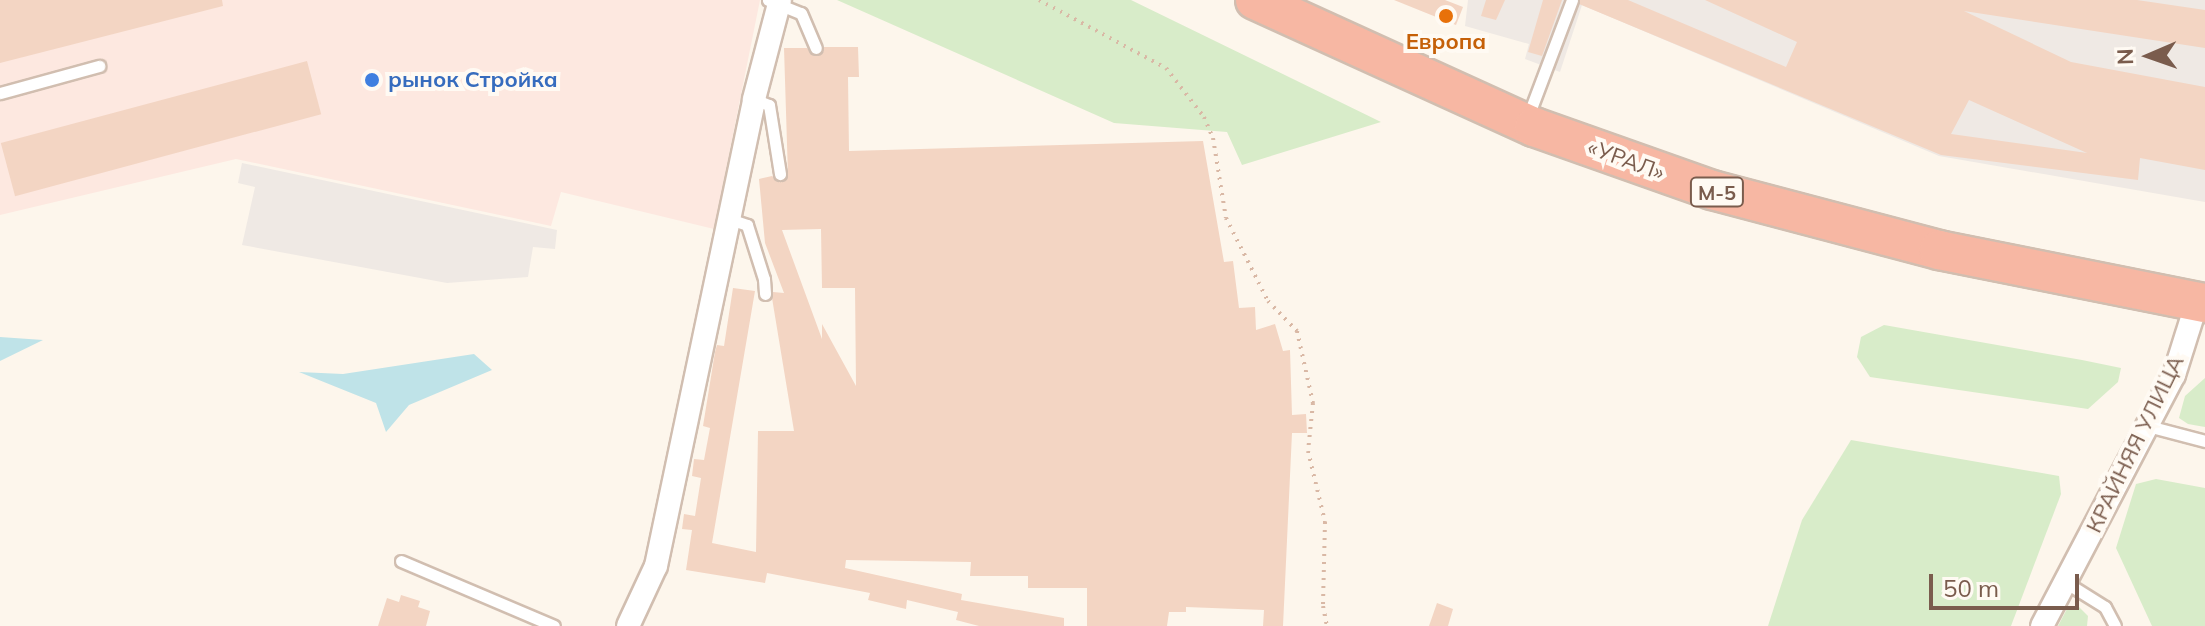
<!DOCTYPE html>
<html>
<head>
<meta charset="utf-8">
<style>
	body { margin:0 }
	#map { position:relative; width:2205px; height:626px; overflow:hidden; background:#fdf6ec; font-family:Mulish,sans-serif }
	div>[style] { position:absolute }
	.commercial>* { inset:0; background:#fde8e0 }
	.industrial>* { inset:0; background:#efe9e4 }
	.green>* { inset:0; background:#d8ecc9 }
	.water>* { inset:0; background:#bfe3e8 }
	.building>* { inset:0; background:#f3d5c3; transform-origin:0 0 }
	.path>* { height:4px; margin-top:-2px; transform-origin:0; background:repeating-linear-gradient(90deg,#d9b8a5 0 2px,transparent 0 8px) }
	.roads { filter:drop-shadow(2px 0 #d1beb0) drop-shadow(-2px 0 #d1beb0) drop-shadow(0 2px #d1beb0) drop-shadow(0 -2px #d1beb0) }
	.lane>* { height:11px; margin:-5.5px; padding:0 5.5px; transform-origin:5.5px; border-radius:5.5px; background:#fff }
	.street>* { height:22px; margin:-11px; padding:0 11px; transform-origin:11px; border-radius:11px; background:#fff }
	.highway>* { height:38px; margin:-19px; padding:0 19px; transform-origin:19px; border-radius:19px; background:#f7b7a3 }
	.dots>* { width:22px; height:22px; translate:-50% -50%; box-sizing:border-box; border:4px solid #fffaf3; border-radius:50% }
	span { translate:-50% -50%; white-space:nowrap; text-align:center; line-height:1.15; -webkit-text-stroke:8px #fffaf3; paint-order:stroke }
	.shield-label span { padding:2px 6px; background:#fffaf3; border:2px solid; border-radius:6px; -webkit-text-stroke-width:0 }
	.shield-label { font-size:20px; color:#7a5c4d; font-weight:700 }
	.food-label { font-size:22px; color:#c56008; font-weight:700 }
	.shop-label { font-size:22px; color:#366cbe; font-weight:700 }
	.left { translate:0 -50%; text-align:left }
	.street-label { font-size:22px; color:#7a5c4d }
	.north { position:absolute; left:2109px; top:16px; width:80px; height:80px; -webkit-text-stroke:6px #fffaf3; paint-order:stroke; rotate:268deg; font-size:22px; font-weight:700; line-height:32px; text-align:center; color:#7a5c4d }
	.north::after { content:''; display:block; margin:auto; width:28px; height:36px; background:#7a5c4d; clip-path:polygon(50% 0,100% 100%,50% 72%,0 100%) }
	.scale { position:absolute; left:1929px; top:574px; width:150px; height:36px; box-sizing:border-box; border:4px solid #7a5c4d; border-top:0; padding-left:10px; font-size:24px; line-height:28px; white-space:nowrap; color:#7a5c4d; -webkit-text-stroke:6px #fffaf3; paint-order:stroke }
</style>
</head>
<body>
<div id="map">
	<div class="commercial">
		<i style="clip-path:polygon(0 0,760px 0,714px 229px,561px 192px,551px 226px,236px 159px,0 215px)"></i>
	</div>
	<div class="industrial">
		<i style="clip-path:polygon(1468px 0,2205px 0,2205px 202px,1939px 156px,1582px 5px,1560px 72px,1525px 59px,1529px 44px,1465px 26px)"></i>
		<i style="clip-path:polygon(242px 163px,557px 230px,555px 249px,533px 247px,528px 277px,447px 283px,242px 245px,255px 187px,238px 183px)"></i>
	</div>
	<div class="green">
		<i style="clip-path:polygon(837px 0,1131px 0,1381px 122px,1242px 165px,1227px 132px,1114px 123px)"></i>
		<i style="clip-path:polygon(1884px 325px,2082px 360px,2121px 368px,2118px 382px,2088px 409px,1870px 377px,1857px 357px,1861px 337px)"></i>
		<i style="clip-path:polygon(2205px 378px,2205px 427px,2188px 424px,2179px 418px,2185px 396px)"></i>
		<i style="clip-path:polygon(1851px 440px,2059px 476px,2061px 494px,2011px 626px,1768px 626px,1802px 520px)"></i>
		<i style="clip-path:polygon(2156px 479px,2205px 488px,2205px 626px,2152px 626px,2116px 548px,2136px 484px)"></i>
		<i style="clip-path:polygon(2068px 607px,2079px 607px,2088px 616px,2087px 626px,2058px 626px)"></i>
	</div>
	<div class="water">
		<i style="clip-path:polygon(0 337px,43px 340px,0 361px)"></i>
		<i style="clip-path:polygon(474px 354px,492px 370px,409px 405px,386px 432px,376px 403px,299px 372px,343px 374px)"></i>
	</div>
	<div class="building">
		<i style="clip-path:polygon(0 0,222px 0,223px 6px,0 63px)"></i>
		<i style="clip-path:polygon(1394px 0,1445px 0,1463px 7px,1456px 25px)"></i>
		<i style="clip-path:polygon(1486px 0,1505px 0,1496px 20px,1481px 16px)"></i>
		<i style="clip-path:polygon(1543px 0,1562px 0,1542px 56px,1528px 52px)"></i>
		<i style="clip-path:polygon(evenodd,1580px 0,1628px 0,1786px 67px,1797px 42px,1705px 0,2137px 0,2205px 10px,2205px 48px,1964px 11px,2071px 62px,2205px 87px,2205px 170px,2140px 158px,2138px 180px,1941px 155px,1579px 4px,1580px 0,1969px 100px,2087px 153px,1951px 134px,1969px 100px)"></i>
		<i style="clip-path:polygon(evenodd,824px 47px,858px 47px,859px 77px,848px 77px,849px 151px,1203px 141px,1224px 262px,1233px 261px,1239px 308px,1255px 307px,1256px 330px,1275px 324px,1283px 351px,1290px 350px,1292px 415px,1306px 414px,1307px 433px,1292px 433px,1283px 626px,1263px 626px,1264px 610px,1186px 607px,1186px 612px,1169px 612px,1167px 626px,1087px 626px,1087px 588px,1028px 588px,1028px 576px,970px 576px,971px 562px,846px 560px,845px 568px,962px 594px,961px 600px,1064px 618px,1064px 626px,979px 626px,956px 620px,958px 612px,907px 600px,906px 609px,868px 600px,870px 593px,767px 573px,765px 583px,686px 570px,692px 530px,682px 529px,684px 514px,695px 516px,701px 478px,692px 476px,694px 459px,704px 460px,710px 428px,703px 426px,715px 352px,717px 345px,724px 346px,733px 288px,755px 291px,712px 543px,756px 552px,758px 431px,794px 431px,772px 298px,773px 292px,784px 293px,765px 243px,759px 179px,772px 176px,781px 182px,788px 176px,784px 48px,807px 48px,816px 56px,824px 47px,821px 229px,822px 288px,855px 288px,856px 386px,822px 324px,822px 339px,782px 230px,821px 229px)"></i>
		<i style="left:307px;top:61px;width:55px;height:317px;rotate:75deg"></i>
		<i style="clip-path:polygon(401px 595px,420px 601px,418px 607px,430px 611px,426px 626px,378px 626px,387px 598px,399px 602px)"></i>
		<i style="clip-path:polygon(1437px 603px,1453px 609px,1448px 626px,1429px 626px)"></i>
	</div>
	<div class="path">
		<i style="left:1039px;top:0;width:144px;rotate:28.2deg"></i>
		<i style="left:1166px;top:68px;width:62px;rotate:52.2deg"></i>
		<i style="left:1204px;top:117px;width:23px;rotate:67deg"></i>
		<i style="left:1213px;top:138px;width:81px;rotate:80.8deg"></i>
		<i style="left:1226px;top:218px;width:93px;rotate:63.2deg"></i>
		<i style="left:1268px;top:301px;width:42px;rotate:46deg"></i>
		<i style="left:1297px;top:331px;width:74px;rotate:77.5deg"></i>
		<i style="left:1313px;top:403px;width:48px;rotate:95.9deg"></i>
		<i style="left:1308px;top:451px;width:73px;rotate:76.5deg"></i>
		<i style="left:1325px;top:522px;width:84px;rotate:91.4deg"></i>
		<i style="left:1323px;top:606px;width:20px;rotate:79deg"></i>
	</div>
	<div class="roads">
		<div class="lane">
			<i style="left:768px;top:0;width:35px;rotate:22deg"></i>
			<i style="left:801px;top:13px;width:38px;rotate:67deg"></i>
			<i style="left:0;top:93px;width:103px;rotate:-15.3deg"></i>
			<i style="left:754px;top:99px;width:16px;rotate:22deg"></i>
			<i style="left:769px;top:105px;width:70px;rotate:80.9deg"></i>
			<i style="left:1527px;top:119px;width:127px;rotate:-69.3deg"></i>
			<i style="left:729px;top:219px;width:19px;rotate:18deg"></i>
			<i style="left:747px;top:225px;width:57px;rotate:72.5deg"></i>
			<i style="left:764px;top:279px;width:15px;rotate:86deg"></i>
			<i style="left:2148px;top:426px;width:59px;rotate:14.7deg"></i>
			<i style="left:401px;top:561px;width:166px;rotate:23deg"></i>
			<i style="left:2065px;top:582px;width:47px;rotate:32deg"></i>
			<i style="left:2105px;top:607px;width:21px;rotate:62deg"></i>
		</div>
		<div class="street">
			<i style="left:628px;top:626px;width:66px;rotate:-65deg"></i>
			<i style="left:656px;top:566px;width:477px;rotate:-78.1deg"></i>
			<i style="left:754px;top:99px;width:102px;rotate:-75.3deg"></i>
			<i style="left:2042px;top:626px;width:284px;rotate:-62.3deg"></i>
			<i style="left:2174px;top:375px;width:77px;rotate:-72.5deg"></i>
		</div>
		<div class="highway">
			<i style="left:1255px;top:0;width:307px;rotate:24.5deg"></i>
			<i style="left:1534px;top:127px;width:189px;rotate:19.5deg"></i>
			<i style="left:1712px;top:190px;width:235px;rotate:14.8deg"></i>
			<i style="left:1939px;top:250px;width:271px;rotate:11.3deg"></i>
		</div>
	</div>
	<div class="dots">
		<i style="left:1446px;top:16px;background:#e8710a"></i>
		<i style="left:372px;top:80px;background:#3f7fe0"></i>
	</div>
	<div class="shield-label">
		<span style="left:1717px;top:192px">М-5</span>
	</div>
	<div class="food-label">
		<span style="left:1446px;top:42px">Европа</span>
	</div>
	<div class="shop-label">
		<span class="left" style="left:388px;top:80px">рынок Стройка</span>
	</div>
	<div class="street-label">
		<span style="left:1626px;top:160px;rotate:20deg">«УРАЛ»</span>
		<span style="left:2135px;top:444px;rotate:-64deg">КРАЙНЯЯ УЛИЦА</span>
	</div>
	<div class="north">N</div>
	<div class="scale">50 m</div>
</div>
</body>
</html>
